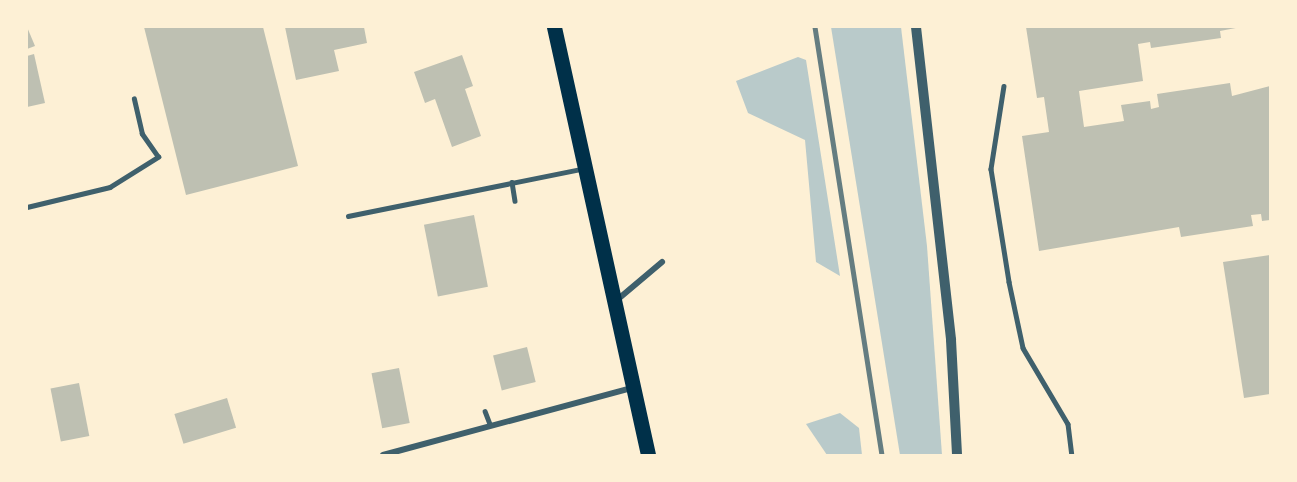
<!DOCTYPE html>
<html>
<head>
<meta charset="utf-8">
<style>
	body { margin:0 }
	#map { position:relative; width:1297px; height:482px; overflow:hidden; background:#fdf0d5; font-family:Montserrat,sans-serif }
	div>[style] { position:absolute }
	.green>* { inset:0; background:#b9caca }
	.building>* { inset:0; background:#bec0b2; transform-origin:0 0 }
	.service>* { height:4.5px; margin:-2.25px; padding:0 2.25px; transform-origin:2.25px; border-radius:2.25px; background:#3f606c }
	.minor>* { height:6px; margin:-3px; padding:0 3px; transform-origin:3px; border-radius:3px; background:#3f606c }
	.tertiary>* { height:10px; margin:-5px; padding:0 5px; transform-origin:5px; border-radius:5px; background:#3f606c }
	.primary>* { height:15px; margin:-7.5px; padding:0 7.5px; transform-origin:7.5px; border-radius:7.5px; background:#003049 }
	.rail>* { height:4.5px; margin:-2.25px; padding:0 2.25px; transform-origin:2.25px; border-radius:2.25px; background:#657d81 }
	span { translate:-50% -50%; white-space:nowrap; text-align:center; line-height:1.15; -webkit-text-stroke:4.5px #fdf0d5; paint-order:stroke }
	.frame { position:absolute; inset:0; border:28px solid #fdf0d5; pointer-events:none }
</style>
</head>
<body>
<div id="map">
	<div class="green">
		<i style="clip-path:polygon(831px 27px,901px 27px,927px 246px,942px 455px,900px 455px)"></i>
		<i style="clip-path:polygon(798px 57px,806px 60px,840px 276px,816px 262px,805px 140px,748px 113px,736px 81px)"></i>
		<i style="clip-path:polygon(840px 413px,859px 428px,862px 455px,827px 455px,806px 424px)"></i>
	</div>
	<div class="building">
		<i style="clip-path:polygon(27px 27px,35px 46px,27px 49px)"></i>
		<i style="clip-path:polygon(144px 27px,263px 27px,298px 166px,186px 195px)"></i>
		<i style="clip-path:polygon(285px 27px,364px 27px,367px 43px,334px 50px,339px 71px,296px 80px)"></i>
		<i style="clip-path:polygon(1026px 27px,1241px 27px,1220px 31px,1221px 38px,1151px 48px,1150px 42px,1138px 44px,1143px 81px,1079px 91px,1084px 127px,1124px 121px,1121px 105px,1150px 101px,1151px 109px,1159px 107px,1157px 94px,1230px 83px,1232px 96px,1270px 86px,1270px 220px,1262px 221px,1261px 214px,1251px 215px,1253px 226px,1181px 237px,1179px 227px,1039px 251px,1022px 136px,1049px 132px,1044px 97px,1037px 98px)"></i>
		<i style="clip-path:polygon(34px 54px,45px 103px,27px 107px,27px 56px)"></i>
		<i style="clip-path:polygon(462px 55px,473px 86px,465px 89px,481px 136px,452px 147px,435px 99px,425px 103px,414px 72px)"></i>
		<i style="left:474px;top:215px;width:73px;height:51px;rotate:79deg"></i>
		<i style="clip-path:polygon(1270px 255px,1270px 394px,1244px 398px,1223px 262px)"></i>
		<i style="left:527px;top:347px;width:36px;height:35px;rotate:76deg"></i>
		<i style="left:399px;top:368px;width:56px;height:28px;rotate:79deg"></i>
		<i style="left:79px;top:383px;width:54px;height:29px;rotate:79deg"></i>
		<i style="left:227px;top:398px;width:31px;height:55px;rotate:73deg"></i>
	</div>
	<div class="service">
		<i style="left:1004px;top:86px;width:84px;rotate:98.9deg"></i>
		<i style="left:991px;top:169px;width:114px;rotate:80.9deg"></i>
		<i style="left:1009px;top:282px;width:67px;rotate:78deg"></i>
		<i style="left:1023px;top:348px;width:88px;rotate:59.4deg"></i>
		<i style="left:1068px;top:424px;width:31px;rotate:83deg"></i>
		<i style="left:512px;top:182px;width:19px;rotate:81deg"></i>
		<i style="left:27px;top:207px;width:85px;rotate:-13.5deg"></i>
		<i style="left:110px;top:187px;width:57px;rotate:-32deg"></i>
		<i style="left:158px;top:157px;width:28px;rotate:-125deg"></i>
		<i style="left:142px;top:134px;width:36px;rotate:-103deg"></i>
		<i style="left:348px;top:216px;width:239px;rotate:-11.4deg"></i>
		<i style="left:485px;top:411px;width:14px;rotate:69deg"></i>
	</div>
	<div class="minor">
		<i style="left:617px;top:300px;width:59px;rotate:-40.2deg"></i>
		<i style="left:383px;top:455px;width:258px;rotate:-15.1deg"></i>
	</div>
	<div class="tertiary">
		<i style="left:916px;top:27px;width:315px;rotate:83.6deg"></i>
		<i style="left:951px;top:340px;width:115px;rotate:87deg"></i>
	</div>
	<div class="primary">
		<i style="left:554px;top:27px;width:438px;rotate:77.6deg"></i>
	</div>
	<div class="rail">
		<i style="left:815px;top:27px;width:433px;rotate:81.1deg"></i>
	</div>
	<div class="frame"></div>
</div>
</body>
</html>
